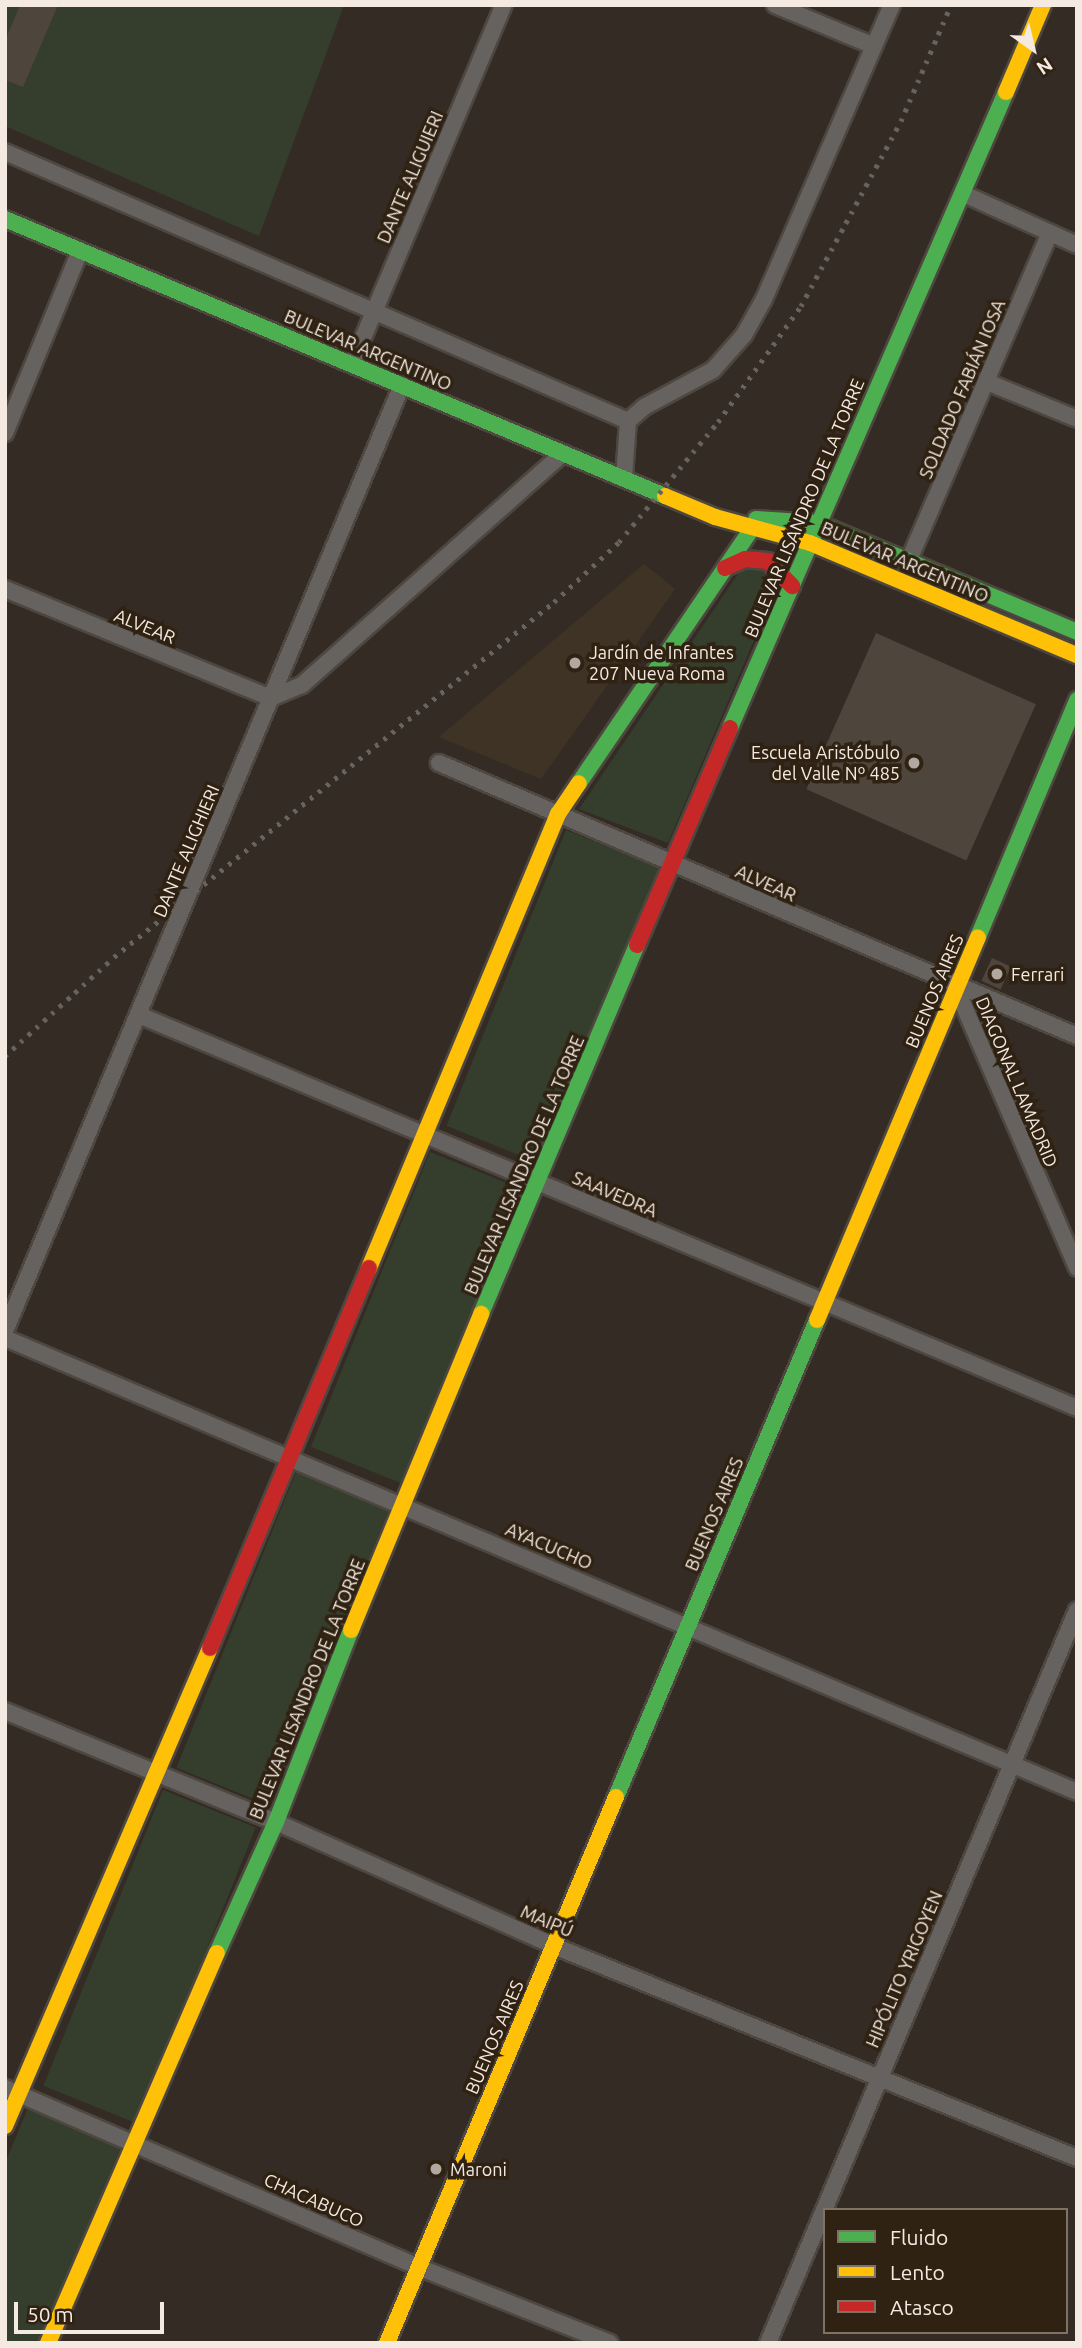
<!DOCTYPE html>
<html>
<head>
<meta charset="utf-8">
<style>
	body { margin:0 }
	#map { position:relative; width:1082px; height:2348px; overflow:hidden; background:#342c24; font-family:Ubuntu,sans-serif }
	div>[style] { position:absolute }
	.education>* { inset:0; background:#3f3325 }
	.green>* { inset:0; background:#353e2d; transform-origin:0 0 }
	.building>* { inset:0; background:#4e453c; transform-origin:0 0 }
	.roads { filter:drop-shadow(2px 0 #4d4740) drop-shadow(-2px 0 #4d4740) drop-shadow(0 2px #4d4740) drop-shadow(0 -2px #4d4740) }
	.street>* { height:16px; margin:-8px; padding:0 8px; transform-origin:8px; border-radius:8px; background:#666260 }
	.fast>* { height:16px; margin:-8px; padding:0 8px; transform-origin:8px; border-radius:8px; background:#4caf50 }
	.slow>* { height:16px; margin:-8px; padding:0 8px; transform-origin:8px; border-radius:8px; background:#ffc107 }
	.jam>* { height:16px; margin:-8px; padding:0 8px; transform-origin:8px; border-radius:8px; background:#c62828 }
	.rail>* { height:5px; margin-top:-2.5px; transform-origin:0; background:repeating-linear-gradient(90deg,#68635f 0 3.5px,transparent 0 10.5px) }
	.dots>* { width:19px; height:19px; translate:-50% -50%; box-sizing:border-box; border:4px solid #302213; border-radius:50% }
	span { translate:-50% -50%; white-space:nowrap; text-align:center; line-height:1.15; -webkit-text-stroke:7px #302213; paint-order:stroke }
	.street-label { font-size:18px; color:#f4eae1 }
	.poi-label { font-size:18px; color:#f4eae1 }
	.left { translate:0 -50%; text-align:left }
	.right { translate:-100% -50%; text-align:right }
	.frame { position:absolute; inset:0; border:7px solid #f4eae1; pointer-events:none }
	.legend { position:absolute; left:823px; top:2208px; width:245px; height:126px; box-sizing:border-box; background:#302213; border:2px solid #7e7265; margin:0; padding:9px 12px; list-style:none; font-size:21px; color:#f4eae1 }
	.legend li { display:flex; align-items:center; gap:14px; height:35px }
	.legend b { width:35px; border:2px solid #7e7265 }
	.north { position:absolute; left:998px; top:14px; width:70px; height:70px; -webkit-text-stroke:5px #302213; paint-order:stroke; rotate:146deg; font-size:19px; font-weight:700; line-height:28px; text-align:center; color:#f4eae1 }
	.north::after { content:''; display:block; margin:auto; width:24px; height:32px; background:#f4eae1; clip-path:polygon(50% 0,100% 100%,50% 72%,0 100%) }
	.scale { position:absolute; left:14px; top:2302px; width:150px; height:32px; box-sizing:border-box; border:4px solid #f4eae1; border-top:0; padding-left:9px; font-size:21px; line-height:24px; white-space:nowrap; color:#f4eae1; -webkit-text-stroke:5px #302213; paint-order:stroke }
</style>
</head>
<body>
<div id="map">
	<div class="education">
		<i style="clip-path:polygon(644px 564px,675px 589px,541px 779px,439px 737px)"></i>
	</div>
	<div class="green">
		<i style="clip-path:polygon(5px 5px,344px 5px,259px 236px,5px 126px)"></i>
		<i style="clip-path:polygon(765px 567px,779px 581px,668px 843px,579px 809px,740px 571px)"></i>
		<i style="left:566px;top:830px;width:100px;height:319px;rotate:22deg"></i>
		<i style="left:430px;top:1152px;width:100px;height:318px;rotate:22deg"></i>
		<i style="left:296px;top:1472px;width:100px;height:319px;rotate:22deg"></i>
		<i style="left:163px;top:1790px;width:100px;height:319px;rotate:22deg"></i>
		<i style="clip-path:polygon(28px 2108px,121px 2146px,39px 2343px,5px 2343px,5px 2163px)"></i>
	</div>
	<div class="building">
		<i style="clip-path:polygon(20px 5px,58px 5px,23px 87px,5px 80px,5px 41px)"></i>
		<i style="left:876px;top:633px;width:175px;height:171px;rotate:24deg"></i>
		<i style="left:992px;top:958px;width:21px;height:25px;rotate:25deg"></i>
	</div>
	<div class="roads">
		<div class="street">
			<i style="left:775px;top:5px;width:107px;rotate:22.5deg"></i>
			<i style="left:5px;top:152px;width:679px;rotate:23.35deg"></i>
			<i style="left:964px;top:194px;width:124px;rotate:24.3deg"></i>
			<i style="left:352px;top:364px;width:390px;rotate:-67.1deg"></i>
			<i style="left:987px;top:382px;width:97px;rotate:22.3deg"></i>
			<i style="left:5px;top:433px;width:197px;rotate:-67.6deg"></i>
			<i style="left:624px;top:479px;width:58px;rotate:-86.1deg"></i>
			<i style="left:628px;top:421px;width:21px;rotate:-41deg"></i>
			<i style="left:644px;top:407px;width:78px;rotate:-28.2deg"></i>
			<i style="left:713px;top:370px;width:47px;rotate:-48.5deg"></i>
			<i style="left:744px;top:335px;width:41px;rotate:-60.9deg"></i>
			<i style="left:764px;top:299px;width:321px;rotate:-66.5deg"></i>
			<i style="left:909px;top:560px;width:356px;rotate:-66.7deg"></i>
			<i style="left:5px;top:589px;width:287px;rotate:22.3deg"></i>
			<i style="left:271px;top:698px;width:34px;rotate:-23deg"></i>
			<i style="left:302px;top:685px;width:349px;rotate:-41.6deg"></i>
			<i style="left:439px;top:763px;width:694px;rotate:23.17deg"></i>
			<i style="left:956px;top:988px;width:305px;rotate:66.6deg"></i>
			<i style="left:139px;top:1015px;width:1017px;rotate:22.73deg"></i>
			<i style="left:5px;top:1331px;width:1026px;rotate:-67.23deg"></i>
			<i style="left:5px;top:1338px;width:1164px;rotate:22.95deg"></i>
			<i style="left:5px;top:1711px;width:293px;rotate:22.3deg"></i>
			<i style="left:276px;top:1822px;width:304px;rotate:24deg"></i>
			<i style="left:554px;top:1946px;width:564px;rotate:22.07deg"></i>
			<i style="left:5px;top:2088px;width:450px;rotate:23.4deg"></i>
			<i style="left:418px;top:2267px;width:206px;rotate:21.6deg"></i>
			<i style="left:768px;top:2343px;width:795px;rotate:-67.14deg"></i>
		</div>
		<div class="fast">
			<i style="left:5px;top:219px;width:716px;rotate:22.77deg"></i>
			<i style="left:756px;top:519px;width:62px;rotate:3.7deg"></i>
			<i style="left:818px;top:523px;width:281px;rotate:22.8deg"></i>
			<i style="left:730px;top:728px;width:693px;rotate:-66.54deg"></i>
			<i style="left:579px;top:783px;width:318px;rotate:-55.8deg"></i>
			<i style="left:978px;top:937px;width:257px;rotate:-67.3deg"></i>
			<i style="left:481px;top:1314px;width:401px;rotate:-67.1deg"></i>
			<i style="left:616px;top:1797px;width:518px;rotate:-67.15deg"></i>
			<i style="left:217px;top:1953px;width:144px;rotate:-65.8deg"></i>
			<i style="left:276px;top:1822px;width:206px;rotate:-68.7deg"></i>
		</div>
		<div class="slow">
			<i style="left:1006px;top:92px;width:95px;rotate:-67deg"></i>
			<i style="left:665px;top:496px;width:54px;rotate:22.8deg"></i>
			<i style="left:715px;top:517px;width:98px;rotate:15.3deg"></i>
			<i style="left:810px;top:543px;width:290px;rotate:22.8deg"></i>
			<i style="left:369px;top:1268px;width:492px;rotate:-67.4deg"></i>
			<i style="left:558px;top:814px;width:37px;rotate:-56deg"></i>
			<i style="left:817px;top:1320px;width:415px;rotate:-67.2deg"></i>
			<i style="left:351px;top:1630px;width:342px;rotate:-67.6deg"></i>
			<i style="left:5px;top:2126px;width:520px;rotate:-66.79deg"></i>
			<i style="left:48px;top:2343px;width:425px;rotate:-66.6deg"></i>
			<i style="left:387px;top:2343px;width:592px;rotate:-67.25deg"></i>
		</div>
		<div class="jam">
			<i style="left:725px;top:568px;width:22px;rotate:-24deg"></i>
			<i style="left:745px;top:559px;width:23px;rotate:5deg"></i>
			<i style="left:768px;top:561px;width:35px;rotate:46deg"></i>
			<i style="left:637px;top:945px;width:236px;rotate:-66.8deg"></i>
			<i style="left:210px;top:1648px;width:412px;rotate:-67.3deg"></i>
		</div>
	</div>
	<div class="rail">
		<i style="left:5px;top:1056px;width:147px;rotate:-42.2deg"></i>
		<i style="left:114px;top:957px;width:565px;rotate:-38.9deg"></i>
		<i style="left:554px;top:602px;width:88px;rotate:-42.7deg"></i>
		<i style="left:619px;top:542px;width:156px;rotate:-50.5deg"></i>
		<i style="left:718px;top:422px;width:143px;rotate:-54.4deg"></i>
		<i style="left:801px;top:306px;width:210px;rotate:-61.6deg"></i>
		<i style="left:901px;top:121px;width:126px;rotate:-66.7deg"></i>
	</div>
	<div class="dots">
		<i style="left:575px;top:663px;background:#b1a89f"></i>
		<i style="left:914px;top:763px;background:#b1a89f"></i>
		<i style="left:997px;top:974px;background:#b1a89f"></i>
		<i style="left:436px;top:2169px;background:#b1a89f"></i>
	</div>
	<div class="street-label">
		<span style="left:410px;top:177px;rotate:-67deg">DANTE ALIGUIERI</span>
		<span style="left:368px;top:350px;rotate:23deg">BULEVAR ARGENTINO</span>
		<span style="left:962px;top:389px;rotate:-67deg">SOLDADO FABIÁN IOSA</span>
		<span style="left:804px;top:508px;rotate:-67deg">BULEVAR LISANDRO DE LA TORRE</span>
		<span style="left:905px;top:562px;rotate:23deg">BULEVAR ARGENTINO</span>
		<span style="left:145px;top:626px;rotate:22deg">ALVEAR</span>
		<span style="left:186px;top:851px;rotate:-67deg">DANTE ALIGHIERI</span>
		<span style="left:766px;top:883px;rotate:24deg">ALVEAR</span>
		<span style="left:934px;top:991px;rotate:-67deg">BUENOS AIRES</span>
		<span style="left:1017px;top:1082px;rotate:67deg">DIAGONAL LAMADRID</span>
		<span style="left:524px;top:1165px;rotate:-67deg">BULEVAR LISANDRO DE LA TORRE</span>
		<span style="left:615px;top:1194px;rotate:23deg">SAAVEDRA</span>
		<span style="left:714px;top:1514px;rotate:-67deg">BUENOS AIRES</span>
		<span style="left:549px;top:1546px;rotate:23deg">AYACUCHO</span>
		<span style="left:307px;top:1689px;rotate:-68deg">BULEVAR LISANDRO DE LA TORRE</span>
		<span style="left:547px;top:1921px;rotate:23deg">MAIPÚ</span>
		<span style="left:904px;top:1969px;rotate:-67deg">HIPÓLITO YRIGOYEN</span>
		<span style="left:494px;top:2037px;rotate:-67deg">BUENOS AIRES</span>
		<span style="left:314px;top:2200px;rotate:24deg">CHACABUCO</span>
	</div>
	<div class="poi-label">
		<span class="left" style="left:589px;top:663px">Jardín de Infantes<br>207 Nueva Roma</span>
		<span class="right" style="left:900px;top:763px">Escuela Aristóbulo<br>del Valle Nº 485</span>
		<span class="left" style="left:1011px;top:974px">Ferrari</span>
		<span class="left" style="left:450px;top:2169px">Maroni</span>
	</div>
	<div class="frame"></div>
	<ul class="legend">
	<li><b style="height:9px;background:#4caf50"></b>Fluido</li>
	<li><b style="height:9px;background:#ffc107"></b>Lento</li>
	<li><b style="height:9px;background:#c62828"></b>Atasco</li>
	</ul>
	<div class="north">N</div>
	<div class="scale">50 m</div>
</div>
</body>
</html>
